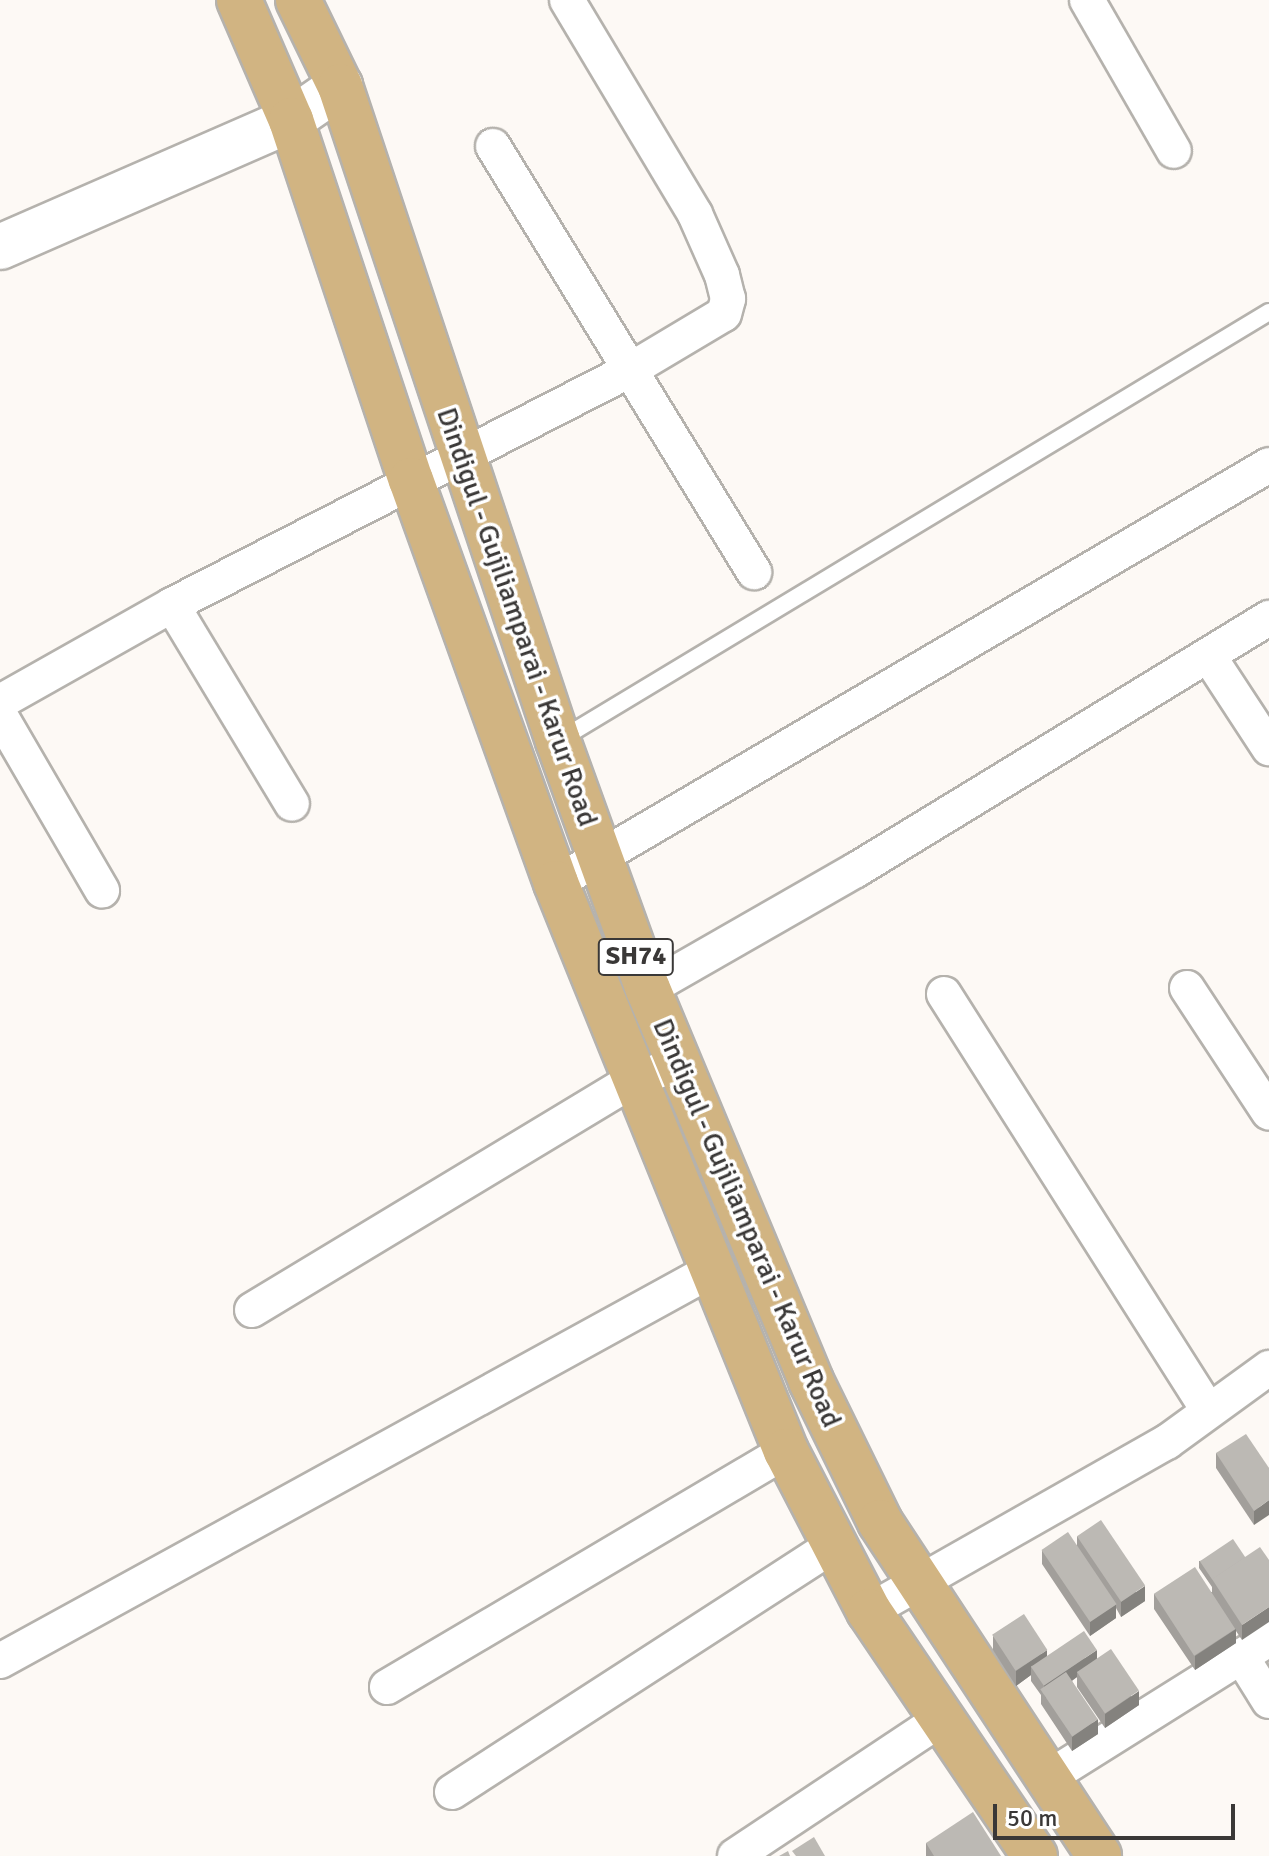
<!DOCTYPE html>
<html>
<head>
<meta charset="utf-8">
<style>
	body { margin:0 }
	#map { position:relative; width:1269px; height:1856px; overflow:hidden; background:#fdf9f5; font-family:Signika,sans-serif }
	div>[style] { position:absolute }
	.roads { filter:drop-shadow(2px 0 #b5b2ad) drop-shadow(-2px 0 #b5b2ad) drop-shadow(0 2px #b5b2ad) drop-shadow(0 -2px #b5b2ad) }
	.lane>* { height:16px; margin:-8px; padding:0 8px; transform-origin:8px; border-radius:8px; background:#fff }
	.street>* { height:34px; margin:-17px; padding:0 17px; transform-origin:17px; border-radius:17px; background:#fff }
	.secondary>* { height:44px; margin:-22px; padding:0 22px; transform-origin:22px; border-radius:22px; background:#fff }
	.primary>* { height:44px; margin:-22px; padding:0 22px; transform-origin:22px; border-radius:22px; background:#d1b482 }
	.wall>* { inset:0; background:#a29f9b }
	.shaded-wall>* { inset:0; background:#84827e }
	.building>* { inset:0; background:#bcb9b4; transform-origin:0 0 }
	span { translate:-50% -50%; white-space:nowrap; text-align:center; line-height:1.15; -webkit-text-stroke:7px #fff; paint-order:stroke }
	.shield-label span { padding:2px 6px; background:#fff; border:2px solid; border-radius:6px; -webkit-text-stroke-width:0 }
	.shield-label { font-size:26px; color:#3a3837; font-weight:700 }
	.street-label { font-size:28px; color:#3a3837 }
	.scale { position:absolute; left:993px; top:1804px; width:242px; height:36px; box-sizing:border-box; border:4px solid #3a3837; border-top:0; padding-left:10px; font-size:24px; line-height:28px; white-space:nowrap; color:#3a3837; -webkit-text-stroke:6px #fff; paint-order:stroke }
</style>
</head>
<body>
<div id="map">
	<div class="roads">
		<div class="lane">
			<i style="left:561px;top:739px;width:827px;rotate:-31.09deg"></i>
		</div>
		<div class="street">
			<i style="left:1087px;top:0;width:174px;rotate:60.1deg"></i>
			<i style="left:493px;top:146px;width:500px;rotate:58.5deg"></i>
			<i style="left:172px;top:605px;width:232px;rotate:58.9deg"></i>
			<i style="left:1210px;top:658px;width:108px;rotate:56.8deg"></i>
			<i style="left:0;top:702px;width:197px;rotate:-29.4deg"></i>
			<i style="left:172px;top:605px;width:515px;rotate:-27.16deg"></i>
			<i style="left:630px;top:370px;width:109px;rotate:-30.8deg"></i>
			<i style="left:724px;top:314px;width:16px;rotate:-75deg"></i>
			<i style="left:728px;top:299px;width:25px;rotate:-104deg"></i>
			<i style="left:722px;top:275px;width:67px;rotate:-113.9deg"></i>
			<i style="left:695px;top:214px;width:249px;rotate:-120.9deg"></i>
			<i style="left:0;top:715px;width:203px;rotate:59.8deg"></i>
			<i style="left:556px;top:883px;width:826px;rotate:-30.38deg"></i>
			<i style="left:1187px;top:988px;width:149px;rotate:56.7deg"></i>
			<i style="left:648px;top:989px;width:240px;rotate:-29.8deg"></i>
			<i style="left:856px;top:870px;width:484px;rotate:-31.4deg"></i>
			<i style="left:944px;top:994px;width:493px;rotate:57.6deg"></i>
			<i style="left:252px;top:1310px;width:444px;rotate:-31.1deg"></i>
			<i style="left:632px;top:1081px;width:28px;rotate:-21deg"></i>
			<i style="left:869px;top:1611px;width:343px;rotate:-29.6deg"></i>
			<i style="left:1167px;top:1442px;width:126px;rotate:-36deg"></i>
			<i style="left:1241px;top:1656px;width:53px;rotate:58.1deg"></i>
			<i style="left:0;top:1661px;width:812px;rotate:-28.77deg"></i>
			<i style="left:387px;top:1687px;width:464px;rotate:-30.6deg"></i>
			<i style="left:1049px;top:1777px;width:260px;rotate:-32.1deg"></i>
			<i style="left:452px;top:1792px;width:455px;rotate:-32.9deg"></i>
			<i style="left:735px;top:1856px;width:247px;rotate:-33.6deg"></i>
		</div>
		<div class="secondary">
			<i style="left:0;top:247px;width:318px;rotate:-23.6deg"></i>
			<i style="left:291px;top:120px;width:60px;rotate:-34.8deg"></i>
		</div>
		<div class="primary">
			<i style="left:239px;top:0;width:131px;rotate:66.6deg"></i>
			<i style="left:291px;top:120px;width:379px;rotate:71.6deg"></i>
			<i style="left:411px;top:480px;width:428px;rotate:70.2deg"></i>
			<i style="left:556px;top:883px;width:613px;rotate:67.96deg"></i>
			<i style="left:786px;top:1451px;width:180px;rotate:62.6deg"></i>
			<i style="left:869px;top:1611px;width:296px;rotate:55.9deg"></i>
			<i style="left:298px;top:0;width:96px;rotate:64deg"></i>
			<i style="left:340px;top:86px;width:690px;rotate:71.59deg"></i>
			<i style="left:558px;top:741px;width:264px;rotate:70.1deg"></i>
			<i style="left:648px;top:989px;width:425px;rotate:67.4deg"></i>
			<i style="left:811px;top:1381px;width:157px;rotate:63.9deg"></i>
			<i style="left:880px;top:1522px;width:399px;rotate:56.7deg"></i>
		</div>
	</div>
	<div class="wall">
		<i style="clip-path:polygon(1216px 1453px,1269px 1468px,1254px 1525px,1216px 1468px)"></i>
		<i style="clip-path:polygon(1077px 1536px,1145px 1601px,1121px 1617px,1116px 1608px,1116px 1618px,1090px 1636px,1042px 1564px,1042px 1550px,1077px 1545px)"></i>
		<i style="clip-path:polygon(1245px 1557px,1242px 1640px,1236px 1631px,1236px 1643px,1195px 1670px,1154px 1609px,1154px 1594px,1212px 1592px,1212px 1587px,1199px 1568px,1199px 1561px)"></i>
		<i style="clip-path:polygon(993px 1636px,1047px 1656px,1097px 1659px,1139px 1705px,1105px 1728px,1077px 1687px,1077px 1677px,1072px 1681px,1098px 1734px,1072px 1751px,1041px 1704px,1041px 1695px,1031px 1681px,1031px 1675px,1016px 1686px,993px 1650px)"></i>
		<i style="clip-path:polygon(926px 1843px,1001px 1856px,926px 1856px)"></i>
	</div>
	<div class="shaded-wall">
		<i style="clip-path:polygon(1269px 1500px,1269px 1515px,1254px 1525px,1254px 1511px)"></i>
		<i style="clip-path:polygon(1145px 1586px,1145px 1601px,1121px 1617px,1121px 1602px)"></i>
		<i style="clip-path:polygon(1116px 1604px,1116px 1618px,1090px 1636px,1090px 1621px)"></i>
		<i style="clip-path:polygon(1269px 1607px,1269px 1622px,1242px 1640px,1242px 1625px)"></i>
		<i style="clip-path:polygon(1236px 1629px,1236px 1643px,1195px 1670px,1195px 1656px)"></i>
		<i style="clip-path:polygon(1047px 1650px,1047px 1664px,1031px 1666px,1031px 1675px,1016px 1686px,1016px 1671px)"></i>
		<i style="clip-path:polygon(1097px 1650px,1097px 1664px,1077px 1672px,1077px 1677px,1046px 1698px,1044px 1694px,1044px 1685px)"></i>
		<i style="clip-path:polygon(1139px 1691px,1139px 1705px,1105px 1728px,1105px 1714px)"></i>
		<i style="clip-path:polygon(1098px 1719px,1098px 1734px,1072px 1751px,1072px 1737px)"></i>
	</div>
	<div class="building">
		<i style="clip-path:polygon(1246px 1434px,1269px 1468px,1269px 1500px,1254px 1511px,1216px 1453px)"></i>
		<i style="left:1101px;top:1520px;width:79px;height:29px;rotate:56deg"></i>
		<i style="left:1068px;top:1532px;width:87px;height:32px;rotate:56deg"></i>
		<i style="left:1233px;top:1539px;width:22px;height:40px;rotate:56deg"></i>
		<i style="clip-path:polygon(1260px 1547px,1269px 1560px,1269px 1607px,1242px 1625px,1212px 1579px)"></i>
		<i style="left:1195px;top:1567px;width:74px;height:49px;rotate:57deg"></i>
		<i style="left:1024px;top:1614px;width:43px;height:38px;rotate:57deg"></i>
		<i style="left:1084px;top:1631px;width:23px;height:64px;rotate:56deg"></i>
		<i style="left:1111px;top:1649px;width:50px;height:41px;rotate:56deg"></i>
		<i style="left:1066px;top:1672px;width:57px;height:31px;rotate:56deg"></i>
		<i style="clip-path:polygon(973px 1812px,1001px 1856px,934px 1856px,926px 1843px)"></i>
		<i style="clip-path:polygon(814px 1837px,825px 1856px,796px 1856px,792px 1851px)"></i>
		<i style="clip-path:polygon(788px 1851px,790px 1856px,779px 1856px)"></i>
	</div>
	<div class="shield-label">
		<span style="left:636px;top:957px">SH74</span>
	</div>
	<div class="street-label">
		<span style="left:517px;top:617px;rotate:71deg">Dindigul - Gujiliamparai - Karur Road</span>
		<span style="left:747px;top:1223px;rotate:67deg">Dindigul - Gujiliamparai - Karur Road</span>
	</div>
	<div class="scale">50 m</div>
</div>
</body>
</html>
